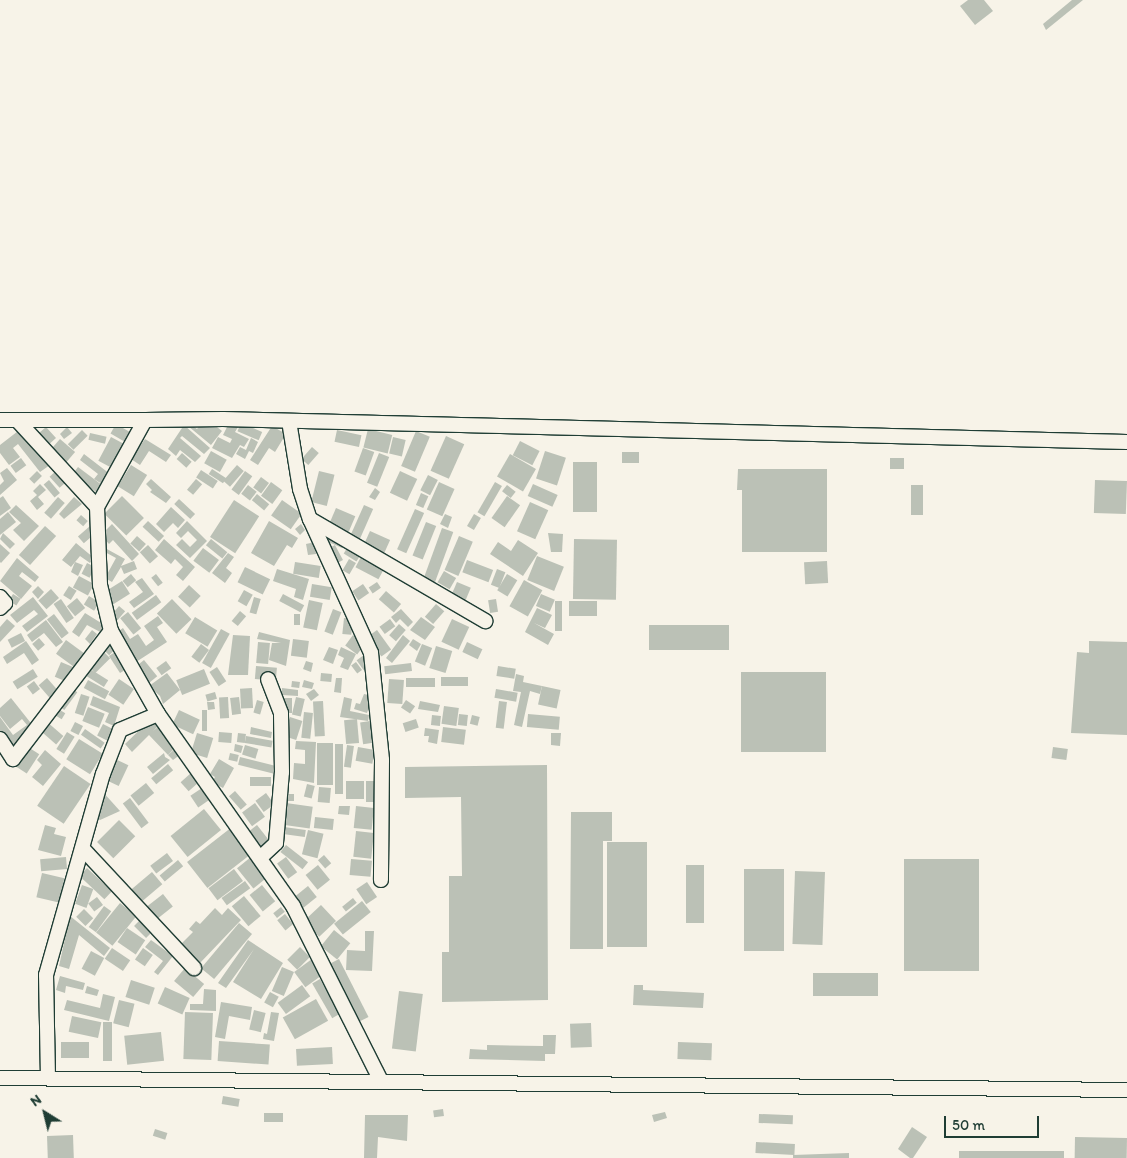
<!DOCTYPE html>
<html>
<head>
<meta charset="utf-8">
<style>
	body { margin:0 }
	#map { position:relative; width:1127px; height:1158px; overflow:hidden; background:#f7f3e8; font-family:Itim,sans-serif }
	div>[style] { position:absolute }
	.building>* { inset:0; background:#bbc1b6; transform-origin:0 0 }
	.roads { filter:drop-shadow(1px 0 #1f3d34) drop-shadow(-1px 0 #1f3d34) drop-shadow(0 1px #1f3d34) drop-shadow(0 -1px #1f3d34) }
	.minor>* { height:14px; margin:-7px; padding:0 7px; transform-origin:7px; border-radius:7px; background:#f7f3e8 }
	span { translate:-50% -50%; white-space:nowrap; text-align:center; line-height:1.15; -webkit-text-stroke:4px #f7f3e8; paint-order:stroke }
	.north { position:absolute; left:20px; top:1088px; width:50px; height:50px; -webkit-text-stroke:4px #f7f3e8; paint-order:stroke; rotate:324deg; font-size:14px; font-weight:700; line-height:20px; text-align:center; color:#1f3d34 }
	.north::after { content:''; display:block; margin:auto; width:18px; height:22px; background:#1f3d34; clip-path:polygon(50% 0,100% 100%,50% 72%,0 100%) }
	.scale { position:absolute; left:944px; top:1116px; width:95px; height:22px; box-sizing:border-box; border:2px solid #1f3d34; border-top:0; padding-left:6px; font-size:15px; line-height:18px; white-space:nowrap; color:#1f3d34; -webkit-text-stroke:4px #f7f3e8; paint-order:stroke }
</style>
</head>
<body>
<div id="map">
	<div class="building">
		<i style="clip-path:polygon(968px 0,984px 0,993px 11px,975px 25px,960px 6px)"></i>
		<i style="clip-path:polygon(1072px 0,1083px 0,1046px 30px,1043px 24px)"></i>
		<i style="clip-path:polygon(203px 422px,209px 427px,212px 423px,222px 431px,211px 445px,188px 426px,190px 424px,197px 429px)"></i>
		<i style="clip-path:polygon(229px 423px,238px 427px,235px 432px,249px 439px,244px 447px,240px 445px,232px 458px,212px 448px,218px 437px,230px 443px,232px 439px,223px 435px)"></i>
		<i style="left:241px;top:423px;width:23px;height:9px;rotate:23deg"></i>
		<i style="left:116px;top:424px;width:16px;height:11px;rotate:30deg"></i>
		<i style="clip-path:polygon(184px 425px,210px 448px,204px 454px,182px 436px,180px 438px,201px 456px,195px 462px,180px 450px,176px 456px,168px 449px)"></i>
		<i style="clip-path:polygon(272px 426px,286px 434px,275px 452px,269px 448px,258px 465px,250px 460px)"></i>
		<i style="clip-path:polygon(46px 427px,56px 438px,46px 447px,33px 432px,36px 430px,39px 433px)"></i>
		<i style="clip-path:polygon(67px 427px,72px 433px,64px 439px,60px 434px)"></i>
		<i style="clip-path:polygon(22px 428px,50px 465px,40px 472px,18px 444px,13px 448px,20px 457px,9px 465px,0 453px,0 445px)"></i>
		<i style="left:368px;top:429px;width:25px;height:19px;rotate:14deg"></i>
		<i style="left:82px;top:430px;width:8px;height:20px;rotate:45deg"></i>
		<i style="left:337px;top:430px;width:25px;height:12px;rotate:12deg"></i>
		<i style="left:416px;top:431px;width:15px;height:38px;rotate:23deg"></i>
		<i style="left:90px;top:433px;width:17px;height:7px;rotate:13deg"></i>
		<i style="left:446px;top:436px;width:20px;height:38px;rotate:24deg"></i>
		<i style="left:111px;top:437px;width:17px;height:27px;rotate:28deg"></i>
		<i style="left:393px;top:437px;width:13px;height:17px;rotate:13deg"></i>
		<i style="clip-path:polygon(251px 438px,258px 442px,253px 453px,249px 451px,245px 459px,236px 454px,240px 447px,246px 450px)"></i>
		<i style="left:60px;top:439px;width:20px;height:15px;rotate:41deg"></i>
		<i style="clip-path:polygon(145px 439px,171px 455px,166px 462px,149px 451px,140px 465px,131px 459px)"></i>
		<i style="left:520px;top:441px;width:22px;height:16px;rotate:27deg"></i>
		<i style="left:312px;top:447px;width:9px;height:16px;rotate:41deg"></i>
		<i style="left:363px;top:448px;width:12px;height:25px;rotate:20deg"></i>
		<i style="left:211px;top:451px;width:18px;height:14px;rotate:29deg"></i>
		<i style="left:545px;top:451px;width:22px;height:29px;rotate:18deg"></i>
		<i style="left:639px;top:452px;width:11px;height:17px;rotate:90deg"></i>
		<i style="left:182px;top:453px;width:13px;height:8px;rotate:42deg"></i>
		<i style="left:379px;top:453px;width:11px;height:32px;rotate:22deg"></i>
		<i style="clip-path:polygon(84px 454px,110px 474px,102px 484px,94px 479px,98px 474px,80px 460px)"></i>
		<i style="left:510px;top:454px;width:30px;height:26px;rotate:30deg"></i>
		<i style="left:21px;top:458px;width:9px;height:13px;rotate:54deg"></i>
		<i style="left:890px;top:458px;width:14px;height:11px"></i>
		<i style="left:573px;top:462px;width:24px;height:50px"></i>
		<i style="left:131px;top:465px;width:19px;height:25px;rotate:32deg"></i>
		<i style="left:237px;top:465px;width:9px;height:21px;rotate:41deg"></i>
		<i style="left:78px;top:467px;width:30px;height:9px;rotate:37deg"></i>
		<i style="clip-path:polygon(7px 468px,17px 480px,0 495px,0 485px,4px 481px,0 473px)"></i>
		<i style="left:212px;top:469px;width:17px;height:6px;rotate:33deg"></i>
		<i style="clip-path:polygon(738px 469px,827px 469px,827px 552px,742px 552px,742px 490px,737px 490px)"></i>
		<i style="left:57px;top:470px;width:15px;height:10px;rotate:48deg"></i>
		<i style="left:201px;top:470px;width:20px;height:9px;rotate:33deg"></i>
		<i style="left:37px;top:471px;width:7px;height:11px;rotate:45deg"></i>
		<i style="left:245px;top:471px;width:9px;height:23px;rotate:36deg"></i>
		<i style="left:319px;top:471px;width:16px;height:32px;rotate:14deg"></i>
		<i style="left:400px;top:471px;width:19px;height:24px;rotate:25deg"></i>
		<i style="left:428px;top:475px;width:11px;height:17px;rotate:27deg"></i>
		<i style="left:261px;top:477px;width:10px;height:13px;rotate:37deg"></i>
		<i style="clip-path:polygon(151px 479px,171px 497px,166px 503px,150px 492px,152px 490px,146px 484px)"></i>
		<i style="left:196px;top:479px;width:8px;height:14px;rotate:40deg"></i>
		<i style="left:49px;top:480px;width:17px;height:7px;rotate:50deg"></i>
		<i style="left:1095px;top:480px;width:32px;height:33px;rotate:2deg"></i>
		<i style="left:271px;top:482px;width:14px;height:17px;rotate:36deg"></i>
		<i style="left:439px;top:482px;width:17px;height:30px;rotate:24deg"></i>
		<i style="left:495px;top:482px;width:8px;height:35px;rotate:30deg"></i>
		<i style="clip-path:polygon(40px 484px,46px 490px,38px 497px,44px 504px,37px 510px,30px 501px,37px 495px,33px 491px)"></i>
		<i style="left:533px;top:484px;width:27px;height:13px;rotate:24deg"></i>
		<i style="left:248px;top:485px;width:11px;height:11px;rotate:38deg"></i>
		<i style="left:507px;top:485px;width:11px;height:8px;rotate:38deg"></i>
		<i style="left:923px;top:485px;width:30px;height:12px;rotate:90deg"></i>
		<i style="clip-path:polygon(375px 488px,380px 492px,375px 500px,369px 497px)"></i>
		<i style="left:421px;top:493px;width:8px;height:13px;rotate:23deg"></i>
		<i style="left:257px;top:494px;width:16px;height:8px;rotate:40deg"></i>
		<i style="clip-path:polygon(3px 496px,11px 508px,0 516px,0 498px)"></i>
		<i style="left:122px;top:496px;width:31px;height:25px;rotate:45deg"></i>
		<i style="left:507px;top:496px;width:16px;height:27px;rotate:35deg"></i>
		<i style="left:58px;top:497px;width:9px;height:21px;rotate:41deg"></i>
		<i style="clip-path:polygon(74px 497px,82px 504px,64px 519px,59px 514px)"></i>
		<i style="left:179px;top:499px;width:22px;height:7px;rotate:43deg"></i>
		<i style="left:234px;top:500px;width:30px;height:44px;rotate:33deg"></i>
		<i style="left:282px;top:500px;width:24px;height:19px;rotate:35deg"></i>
		<i style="left:530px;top:502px;width:20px;height:32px;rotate:24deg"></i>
		<i style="clip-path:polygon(16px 505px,39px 526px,24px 541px,13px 530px,21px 523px,9px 512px)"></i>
		<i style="left:364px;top:505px;width:10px;height:34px;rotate:24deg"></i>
		<i style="clip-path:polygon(171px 507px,185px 520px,178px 528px,173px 523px,164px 532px,156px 524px)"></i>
		<i style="left:336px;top:508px;width:21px;height:21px;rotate:23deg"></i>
		<i style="left:415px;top:509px;width:10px;height:44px;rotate:24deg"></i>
		<i style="clip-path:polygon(8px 512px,16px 522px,0 535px,0 519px)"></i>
		<i style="clip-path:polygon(445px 514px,452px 517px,448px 528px,440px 524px)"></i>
		<i style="left:474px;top:514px;width:8px;height:14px;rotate:30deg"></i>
		<i style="left:81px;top:515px;width:9px;height:7px;rotate:41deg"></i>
		<i style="left:148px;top:521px;width:22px;height:8px;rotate:43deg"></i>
		<i style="clip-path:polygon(187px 521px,207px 541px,190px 558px,176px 545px,182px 539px,190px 547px,197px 540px,188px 531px,181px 538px,176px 533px)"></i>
		<i style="clip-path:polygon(269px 521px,298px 538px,292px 548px,287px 545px,274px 566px,251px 553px)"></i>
		<i style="left:426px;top:522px;width:11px;height:36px;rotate:22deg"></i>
		<i style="clip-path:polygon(112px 524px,139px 554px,132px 561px,113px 540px,109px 544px,101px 535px)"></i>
		<i style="clip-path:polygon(301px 524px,305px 530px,300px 535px,295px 529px)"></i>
		<i style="left:45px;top:526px;width:15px;height:39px;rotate:42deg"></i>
		<i style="left:90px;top:526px;width:9px;height:16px;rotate:49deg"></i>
		<i style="left:442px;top:528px;width:12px;height:58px;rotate:20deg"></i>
		<i style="clip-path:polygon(327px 531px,346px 542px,342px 548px,322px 539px)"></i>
		<i style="left:370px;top:531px;width:22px;height:16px;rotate:24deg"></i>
		<i style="clip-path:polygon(3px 533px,15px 544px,10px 549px,0 539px)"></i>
		<i style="clip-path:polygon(548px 533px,563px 534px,562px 552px,551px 552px)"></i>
		<i style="left:137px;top:536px;width:12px;height:10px;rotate:42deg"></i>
		<i style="left:459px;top:536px;width:15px;height:37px;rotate:23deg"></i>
		<i style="clip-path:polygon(164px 539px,195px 567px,183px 581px,176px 575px,183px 567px,175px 559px,171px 564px,155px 550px)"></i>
		<i style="left:211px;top:539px;width:21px;height:8px;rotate:39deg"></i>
		<i style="left:574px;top:539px;width:43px;height:60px;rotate:1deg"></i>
		<i style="clip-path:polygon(518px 540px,538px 553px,523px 576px,490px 554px,498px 542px,511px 551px)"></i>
		<i style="clip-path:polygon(315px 542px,316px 554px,308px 555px,306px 544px)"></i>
		<i style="clip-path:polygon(76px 543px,94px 558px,90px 563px,80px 556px,71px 567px,62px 560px)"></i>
		<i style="clip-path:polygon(0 544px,10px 553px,1px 563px,0 562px)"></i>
		<i style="left:148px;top:545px;width:15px;height:11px;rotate:48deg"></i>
		<i style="left:335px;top:545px;width:17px;height:10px;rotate:62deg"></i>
		<i style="left:349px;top:545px;width:15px;height:10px;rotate:32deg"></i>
		<i style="clip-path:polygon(105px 548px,125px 559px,121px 566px,134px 561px,137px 569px,124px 574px,121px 567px,112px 582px,105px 578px,116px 558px,103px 551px)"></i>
		<i style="left:203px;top:548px;width:20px;height:16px;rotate:37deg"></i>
		<i style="clip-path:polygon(228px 553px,234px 557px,226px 568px,232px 573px,225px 583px,212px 573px)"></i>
		<i style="left:363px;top:553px;width:26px;height:16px;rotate:28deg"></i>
		<i style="left:537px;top:556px;width:29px;height:26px;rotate:22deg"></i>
		<i style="clip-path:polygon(17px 558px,39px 577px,35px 582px,22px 572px,19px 576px,32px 586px,21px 599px,0 581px)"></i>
		<i style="left:349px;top:559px;width:8px;height:13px;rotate:30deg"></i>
		<i style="left:467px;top:560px;width:28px;height:13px;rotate:21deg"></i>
		<i style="left:827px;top:561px;width:22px;height:23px;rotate:87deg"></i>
		<i style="clip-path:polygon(75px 562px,83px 565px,78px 576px,71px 572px)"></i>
		<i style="left:295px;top:562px;width:26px;height:12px;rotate:9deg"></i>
		<i style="left:87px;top:563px;width:9px;height:12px;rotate:27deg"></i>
		<i style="left:245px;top:567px;width:28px;height:17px;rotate:26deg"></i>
		<i style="clip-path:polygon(277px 569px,309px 579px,303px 600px,294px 597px,296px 589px,273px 581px)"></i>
		<i style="left:497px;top:569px;width:9px;height:17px;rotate:21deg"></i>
		<i style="left:444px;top:571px;width:14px;height:13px;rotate:30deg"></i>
		<i style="left:131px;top:574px;width:8px;height:11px;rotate:50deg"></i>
		<i style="left:156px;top:574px;width:11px;height:6px;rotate:52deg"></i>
		<i style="left:507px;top:574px;width:12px;height:19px;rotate:31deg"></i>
		<i style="left:79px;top:576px;width:17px;height:13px;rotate:28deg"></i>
		<i style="clip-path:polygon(142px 578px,154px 594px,134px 608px,129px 602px,143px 592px,135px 582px)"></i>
		<i style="left:524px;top:580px;width:21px;height:30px;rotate:29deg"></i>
		<i style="left:122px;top:581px;width:15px;height:22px;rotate:58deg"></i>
		<i style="left:377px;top:582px;width:7px;height:10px;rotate:56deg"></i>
		<i style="left:457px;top:582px;width:15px;height:15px;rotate:23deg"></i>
		<i style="left:312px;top:584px;width:20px;height:13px;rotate:9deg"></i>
		<i style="left:363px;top:584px;width:11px;height:13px;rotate:56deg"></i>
		<i style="left:189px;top:585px;width:16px;height:16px;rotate:43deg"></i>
		<i style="clip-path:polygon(38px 586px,44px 592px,38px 599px,32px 592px)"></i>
		<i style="left:69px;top:586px;width:9px;height:11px;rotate:32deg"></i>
		<i style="left:51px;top:589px;width:12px;height:17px;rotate:48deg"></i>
		<i style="left:244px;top:590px;width:10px;height:13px;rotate:29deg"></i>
		<i style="left:386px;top:591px;width:20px;height:11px;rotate:41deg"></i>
		<i style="left:13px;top:594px;width:9px;height:8px;rotate:32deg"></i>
		<i style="left:283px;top:594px;width:24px;height:8px;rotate:28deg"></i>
		<i style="left:541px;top:594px;width:15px;height:13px;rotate:23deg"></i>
		<i style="left:156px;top:595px;width:9px;height:30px;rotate:54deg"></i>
		<i style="left:89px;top:596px;width:12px;height:10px;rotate:31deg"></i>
		<i style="clip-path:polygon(33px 597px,48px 616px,27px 632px,22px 626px,38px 614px,34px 610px,17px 623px,10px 615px)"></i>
		<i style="left:254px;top:597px;width:7px;height:16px;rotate:16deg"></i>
		<i style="left:77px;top:598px;width:13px;height:13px;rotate:51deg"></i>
		<i style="left:61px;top:599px;width:23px;height:9px;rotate:56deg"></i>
		<i style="left:172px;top:599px;width:28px;height:21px;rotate:46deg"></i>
		<i style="left:496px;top:599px;width:13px;height:8px;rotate:81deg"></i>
		<i style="left:309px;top:600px;width:14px;height:28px;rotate:12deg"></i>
		<i style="left:555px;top:601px;width:7px;height:30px"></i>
		<i style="left:569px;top:601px;width:28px;height:15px"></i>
		<i style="left:436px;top:604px;width:11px;height:17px;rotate:41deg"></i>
		<i style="left:119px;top:606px;width:8px;height:12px;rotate:40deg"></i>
		<i style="clip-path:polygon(537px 608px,552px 615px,545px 628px,534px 623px,554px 634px,548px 645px,525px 632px)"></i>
		<i style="left:333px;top:609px;width:9px;height:24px;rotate:21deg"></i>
		<i style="clip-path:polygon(401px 609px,413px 622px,408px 627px,400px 619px,396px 623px,391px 617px)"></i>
		<i style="left:240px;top:611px;width:8px;height:13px;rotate:40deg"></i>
		<i style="left:128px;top:612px;width:21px;height:10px;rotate:51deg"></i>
		<i style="clip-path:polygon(85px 613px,106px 626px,102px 633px,87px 625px,79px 637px,72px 632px)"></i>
		<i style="left:54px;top:614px;width:24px;height:9px;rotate:52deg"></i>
		<i style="left:294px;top:614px;width:6px;height:11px"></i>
		<i style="clip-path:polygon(158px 616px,163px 623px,157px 627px,167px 642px,136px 662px,116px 633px,123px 628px,130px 639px,138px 634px,146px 646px,154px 640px,144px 626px)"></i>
		<i style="left:195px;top:617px;width:26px;height:19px;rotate:31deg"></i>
		<i style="clip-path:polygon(421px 617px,435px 627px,425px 640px,410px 630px)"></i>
		<i style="left:344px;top:618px;width:9px;height:16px;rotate:6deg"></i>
		<i style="clip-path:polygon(7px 619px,15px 626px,0 642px,0 627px)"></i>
		<i style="left:390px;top:619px;width:9px;height:13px;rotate:54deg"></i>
		<i style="left:452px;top:619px;width:19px;height:25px;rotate:25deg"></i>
		<i style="clip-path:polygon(46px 620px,63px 642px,56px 647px,44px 633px,32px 642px,27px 635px)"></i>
		<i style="left:399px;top:624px;width:9px;height:15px;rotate:41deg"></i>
		<i style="left:729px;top:625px;width:25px;height:80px;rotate:90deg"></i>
		<i style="left:221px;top:629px;width:10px;height:39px;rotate:29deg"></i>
		<i style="clip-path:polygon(92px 630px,97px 634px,90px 644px,85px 639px)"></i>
		<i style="left:377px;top:630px;width:24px;height:12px;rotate:54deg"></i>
		<i style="clip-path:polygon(259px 632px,290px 640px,286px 666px,269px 660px,272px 643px,281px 643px,257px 639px)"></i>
		<i style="left:21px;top:633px;width:9px;height:15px;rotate:63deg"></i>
		<i style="clip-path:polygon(233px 635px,250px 636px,248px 675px,228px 675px)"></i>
		<i style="left:353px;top:635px;width:15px;height:13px;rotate:37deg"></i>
		<i style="clip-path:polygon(403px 635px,410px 641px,392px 663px,386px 658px)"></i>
		<i style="left:39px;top:638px;width:9px;height:9px;rotate:49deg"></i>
		<i style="left:107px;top:639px;width:13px;height:10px;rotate:45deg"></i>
		<i style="left:293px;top:639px;width:16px;height:17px;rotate:7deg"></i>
		<i style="clip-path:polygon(413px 639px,421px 644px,417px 651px,409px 645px)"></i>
		<i style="left:66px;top:640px;width:22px;height:17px;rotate:36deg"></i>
		<i style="clip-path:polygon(26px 641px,39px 660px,32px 665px,24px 653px,7px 664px,3px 657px)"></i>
		<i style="clip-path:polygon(1089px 641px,1127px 642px,1127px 735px,1071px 733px,1077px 652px,1089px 653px)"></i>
		<i style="left:258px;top:642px;width:12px;height:21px;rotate:5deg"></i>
		<i style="left:467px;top:642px;width:17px;height:11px;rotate:25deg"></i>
		<i style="left:201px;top:644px;width:10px;height:16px;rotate:37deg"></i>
		<i style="left:422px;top:644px;width:11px;height:19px;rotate:22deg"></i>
		<i style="left:436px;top:646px;width:17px;height:23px;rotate:17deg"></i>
		<i style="clip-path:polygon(329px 647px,338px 650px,333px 664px,323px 660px)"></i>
		<i style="clip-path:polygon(341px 647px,356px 654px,348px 670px,340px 667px,344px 658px,338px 655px)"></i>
		<i style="left:101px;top:649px;width:13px;height:21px;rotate:45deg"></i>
		<i style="clip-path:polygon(115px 652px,125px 670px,120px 673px,109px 656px)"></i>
		<i style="left:364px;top:655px;width:12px;height:9px;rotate:55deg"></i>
		<i style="left:144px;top:660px;width:21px;height:11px;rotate:51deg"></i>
		<i style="left:166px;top:661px;width:9px;height:12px;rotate:54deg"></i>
		<i style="clip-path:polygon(306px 661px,313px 663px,311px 672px,303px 669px)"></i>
		<i style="left:61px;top:662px;width:13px;height:16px;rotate:23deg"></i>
		<i style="left:356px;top:662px;width:10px;height:6px;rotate:53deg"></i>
		<i style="left:411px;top:663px;width:8px;height:27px;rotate:83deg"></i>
		<i style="left:256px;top:666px;width:21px;height:13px;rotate:5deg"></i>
		<i style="left:498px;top:666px;width:18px;height:10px;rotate:9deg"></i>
		<i style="left:87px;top:667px;width:25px;height:8px;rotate:32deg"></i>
		<i style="left:217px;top:667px;width:17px;height:9px;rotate:57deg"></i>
		<i style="left:33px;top:669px;width:9px;height:24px;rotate:58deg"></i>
		<i style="left:204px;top:669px;width:16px;height:30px;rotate:68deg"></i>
		<i style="left:741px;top:672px;width:85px;height:80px"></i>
		<i style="clip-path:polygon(167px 673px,180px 690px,163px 704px,160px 696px,149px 686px)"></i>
		<i style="left:321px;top:673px;width:11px;height:8px;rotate:5deg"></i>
		<i style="clip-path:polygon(516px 674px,524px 676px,523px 682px,542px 686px,540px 694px,530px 691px,522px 727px,514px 725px,521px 692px,513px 691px)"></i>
		<i style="left:468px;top:677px;width:9px;height:27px;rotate:90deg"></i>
		<i style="left:47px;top:678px;width:18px;height:11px;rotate:49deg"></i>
		<i style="clip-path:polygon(336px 678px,342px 678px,341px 693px,334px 692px)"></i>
		<i style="left:406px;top:678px;width:29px;height:9px"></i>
		<i style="left:119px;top:679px;width:18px;height:19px;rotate:34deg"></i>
		<i style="left:389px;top:679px;width:15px;height:24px;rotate:4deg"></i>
		<i style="left:88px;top:680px;width:24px;height:9px;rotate:28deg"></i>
		<i style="clip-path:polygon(304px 680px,314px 683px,312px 689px,302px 687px)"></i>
		<i style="left:34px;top:681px;width:10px;height:9px;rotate:53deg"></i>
		<i style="left:292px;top:681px;width:8px;height:6px;rotate:7deg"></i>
		<i style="left:542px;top:686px;width:19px;height:19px;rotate:12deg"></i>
		<i style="left:70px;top:687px;width:9px;height:22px;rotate:36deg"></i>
		<i style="left:252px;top:688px;width:20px;height:12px;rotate:87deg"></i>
		<i style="clip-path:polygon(282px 688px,298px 690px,298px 696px,282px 695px)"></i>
		<i style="clip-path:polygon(314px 689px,319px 695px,311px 701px,306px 694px)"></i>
		<i style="left:496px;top:689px;width:22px;height:9px;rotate:10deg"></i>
		<i style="left:215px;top:692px;width:7px;height:10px;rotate:74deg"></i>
		<i style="left:81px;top:694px;width:9px;height:20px;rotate:18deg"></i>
		<i style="clip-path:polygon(364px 694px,373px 696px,367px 713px,354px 709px,356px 703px,360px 704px)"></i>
		<i style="clip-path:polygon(93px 696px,120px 707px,114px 726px,105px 722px,109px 713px,90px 705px)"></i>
		<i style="left:228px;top:697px;width:21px;height:9px;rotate:87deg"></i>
		<i style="left:239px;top:697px;width:17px;height:9px;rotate:83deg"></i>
		<i style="left:296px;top:697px;width:9px;height:18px;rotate:13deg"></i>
		<i style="clip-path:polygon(344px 697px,352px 699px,350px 711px,369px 715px,368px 721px,340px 717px)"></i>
		<i style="clip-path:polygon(11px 698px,34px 727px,32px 733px,11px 747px,0 732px,0 717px,13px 735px,27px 725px,22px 719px,10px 729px,0 716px,0 708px)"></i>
		<i style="left:283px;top:698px;width:9px;height:15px"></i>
		<i style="left:257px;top:700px;width:7px;height:13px;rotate:16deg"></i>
		<i style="left:406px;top:700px;width:11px;height:9px;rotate:34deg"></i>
		<i style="left:323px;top:701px;width:35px;height:10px;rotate:87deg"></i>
		<i style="clip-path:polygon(420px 701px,440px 705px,438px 712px,418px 709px)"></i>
		<i style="left:499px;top:701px;width:8px;height:27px;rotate:7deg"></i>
		<i style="clip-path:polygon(207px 702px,214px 702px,215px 709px,208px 710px)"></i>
		<i style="left:444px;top:706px;width:15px;height:18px;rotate:8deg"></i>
		<i style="left:55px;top:707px;width:12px;height:7px;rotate:31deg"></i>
		<i style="left:88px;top:707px;width:18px;height:15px;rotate:22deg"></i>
		<i style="left:179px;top:710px;width:23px;height:16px;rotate:25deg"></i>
		<i style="left:202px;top:710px;width:5px;height:21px"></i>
		<i style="left:304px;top:712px;width:9px;height:26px;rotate:6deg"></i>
		<i style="left:459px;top:714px;width:9px;height:11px;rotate:6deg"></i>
		<i style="left:528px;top:714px;width:32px;height:13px;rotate:5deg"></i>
		<i style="left:432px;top:715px;width:9px;height:10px;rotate:6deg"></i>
		<i style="left:472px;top:715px;width:8px;height:9px;rotate:14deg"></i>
		<i style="left:290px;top:717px;width:13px;height:20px;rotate:18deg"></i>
		<i style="clip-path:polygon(152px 718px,159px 725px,153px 731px,158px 727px,176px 747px,168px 755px,149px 735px,132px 752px,125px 744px)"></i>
		<i style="left:357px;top:719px;width:24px;height:13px;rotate:85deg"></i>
		<i style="left:416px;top:719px;width:9px;height:14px;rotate:72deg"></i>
		<i style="left:46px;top:721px;width:23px;height:11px;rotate:41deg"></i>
		<i style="left:370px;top:721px;width:22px;height:10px;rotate:82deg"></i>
		<i style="left:75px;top:722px;width:9px;height:10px;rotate:27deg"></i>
		<i style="left:103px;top:724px;width:11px;height:13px;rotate:27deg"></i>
		<i style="clip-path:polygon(251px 727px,272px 732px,271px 738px,250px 734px)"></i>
		<i style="left:443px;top:727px;width:23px;height:15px;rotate:7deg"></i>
		<i style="clip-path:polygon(425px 728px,439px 730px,437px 744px,428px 742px,429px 736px,424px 736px)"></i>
		<i style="left:85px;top:729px;width:24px;height:7px;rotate:35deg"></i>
		<i style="left:67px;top:732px;width:9px;height:20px;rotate:32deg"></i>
		<i style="left:219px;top:732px;width:13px;height:10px;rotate:4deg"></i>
		<i style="left:197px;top:733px;width:17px;height:21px;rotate:17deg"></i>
		<i style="left:238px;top:733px;width:8px;height:9px;rotate:7deg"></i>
		<i style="clip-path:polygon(551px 733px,561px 733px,560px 746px,551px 745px)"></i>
		<i style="left:246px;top:736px;width:27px;height:7px;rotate:10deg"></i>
		<i style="left:79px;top:739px;width:28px;height:24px;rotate:32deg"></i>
		<i style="clip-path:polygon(296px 741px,316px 742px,314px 783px,293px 779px,294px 763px,305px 764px,305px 750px,295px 749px)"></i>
		<i style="left:317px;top:743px;width:16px;height:42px"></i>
		<i style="clip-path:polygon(235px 744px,243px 746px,241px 753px,234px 751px)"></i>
		<i style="left:335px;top:744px;width:8px;height:50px"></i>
		<i style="left:25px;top:745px;width:17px;height:23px;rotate:33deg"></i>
		<i style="left:245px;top:745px;width:14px;height:10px;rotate:17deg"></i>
		<i style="left:347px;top:745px;width:7px;height:22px;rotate:8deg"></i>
		<i style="left:358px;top:747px;width:17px;height:14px;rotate:10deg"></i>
		<i style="left:1053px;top:747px;width:15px;height:11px;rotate:8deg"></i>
		<i style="clip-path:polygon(176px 748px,181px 754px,173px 760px,168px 755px)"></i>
		<i style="clip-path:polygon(45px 750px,61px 764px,43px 786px,32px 777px,42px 765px,37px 760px)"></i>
		<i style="clip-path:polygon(164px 753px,165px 757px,170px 760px,153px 774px,147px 767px)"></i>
		<i style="left:230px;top:753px;width:9px;height:7px;rotate:13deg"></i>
		<i style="left:240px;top:757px;width:37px;height:8px;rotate:14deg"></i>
		<i style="left:113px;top:758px;width:17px;height:23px;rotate:25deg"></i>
		<i style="clip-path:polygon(219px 759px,234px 768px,223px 788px,212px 782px,215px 777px,210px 774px)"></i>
		<i style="left:168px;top:764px;width:8px;height:22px;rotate:50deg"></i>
		<i style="clip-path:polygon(547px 765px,548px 1000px,442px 1002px,442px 952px,449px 952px,449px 876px,462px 876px,461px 797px,405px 798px,405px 767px)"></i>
		<i style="left:64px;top:766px;width:32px;height:48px;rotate:34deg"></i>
		<i style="left:191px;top:773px;width:12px;height:14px;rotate:48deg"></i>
		<i style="left:250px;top:777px;width:21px;height:9px"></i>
		<i style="left:346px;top:781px;width:18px;height:18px"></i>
		<i style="left:366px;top:781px;width:8px;height:21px"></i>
		<i style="left:146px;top:783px;width:13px;height:20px;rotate:51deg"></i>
		<i style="left:307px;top:784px;width:8px;height:13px;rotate:14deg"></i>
		<i style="left:319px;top:787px;width:12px;height:15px;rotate:5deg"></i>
		<i style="left:202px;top:788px;width:14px;height:14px;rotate:56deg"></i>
		<i style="clip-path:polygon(102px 791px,120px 811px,100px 820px,94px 816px)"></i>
		<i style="left:235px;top:791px;width:18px;height:8px;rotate:49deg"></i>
		<i style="left:266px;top:793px;width:14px;height:13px;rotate:54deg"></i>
		<i style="left:286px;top:794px;width:8px;height:7px"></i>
		<i style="left:130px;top:798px;width:31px;height:9px;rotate:53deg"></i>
		<i style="left:255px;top:803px;width:17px;height:16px;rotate:54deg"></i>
		<i style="left:286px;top:803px;width:27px;height:22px;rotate:8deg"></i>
		<i style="clip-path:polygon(339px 806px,350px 806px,349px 815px,338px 814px)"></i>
		<i style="left:356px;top:806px;width:18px;height:22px;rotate:6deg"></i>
		<i style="left:204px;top:809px;width:27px;height:43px;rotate:51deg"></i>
		<i style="clip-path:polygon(571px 812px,612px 812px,612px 841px,603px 841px,603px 949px,570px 949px)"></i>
		<i style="left:315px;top:817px;width:19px;height:11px;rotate:6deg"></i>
		<i style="left:119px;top:820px;width:23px;height:31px;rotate:45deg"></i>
		<i style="clip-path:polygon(45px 825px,56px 828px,54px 834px,66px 837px,61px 856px,38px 850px)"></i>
		<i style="left:257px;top:825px;width:23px;height:10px;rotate:52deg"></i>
		<i style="left:232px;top:827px;width:33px;height:57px;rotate:52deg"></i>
		<i style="left:284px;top:827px;width:22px;height:7px;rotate:8deg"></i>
		<i style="left:308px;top:830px;width:16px;height:25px;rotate:14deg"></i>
		<i style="left:356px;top:831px;width:18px;height:26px;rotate:6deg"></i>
		<i style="left:607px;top:842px;width:40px;height:105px"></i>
		<i style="left:286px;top:845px;width:28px;height:9px;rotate:38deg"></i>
		<i style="left:167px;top:853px;width:10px;height:21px;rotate:53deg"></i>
		<i style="left:324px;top:855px;width:11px;height:8px;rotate:49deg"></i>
		<i style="left:66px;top:857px;width:12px;height:26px;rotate:85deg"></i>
		<i style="left:251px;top:857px;width:26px;height:18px;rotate:51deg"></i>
		<i style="left:286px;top:857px;width:19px;height:11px;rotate:54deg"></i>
		<i style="left:351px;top:859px;width:21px;height:16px;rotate:5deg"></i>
		<i style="left:979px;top:859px;width:112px;height:75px;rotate:90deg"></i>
		<i style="left:178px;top:860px;width:8px;height:24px;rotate:50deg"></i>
		<i style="left:318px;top:865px;width:19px;height:16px;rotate:51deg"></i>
		<i style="left:686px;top:865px;width:18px;height:58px"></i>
		<i style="left:87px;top:868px;width:34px;height:11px;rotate:43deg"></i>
		<i style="left:234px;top:869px;width:15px;height:32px;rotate:53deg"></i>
		<i style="left:744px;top:869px;width:40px;height:82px"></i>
		<i style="left:795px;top:871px;width:30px;height:73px;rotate:2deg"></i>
		<i style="left:152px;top:872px;width:16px;height:29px;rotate:50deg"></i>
		<i style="left:42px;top:873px;width:23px;height:25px;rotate:13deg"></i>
		<i style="left:245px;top:881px;width:9px;height:29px;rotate:54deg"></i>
		<i style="left:367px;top:882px;width:18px;height:13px;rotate:56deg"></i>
		<i style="left:82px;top:885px;width:12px;height:20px;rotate:20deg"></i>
		<i style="left:262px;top:885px;width:21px;height:16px;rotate:51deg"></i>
		<i style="left:308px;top:886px;width:14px;height:20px;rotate:51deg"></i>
		<i style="left:163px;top:894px;width:16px;height:22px;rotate:52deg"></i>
		<i style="left:244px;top:896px;width:26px;height:16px;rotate:50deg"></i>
		<i style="left:97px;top:897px;width:10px;height:11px;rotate:53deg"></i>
		<i style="left:353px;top:898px;width:6px;height:14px;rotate:51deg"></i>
		<i style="left:362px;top:901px;width:14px;height:36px;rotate:51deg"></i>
		<i style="left:120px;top:903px;width:21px;height:38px;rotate:39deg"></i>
		<i style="left:321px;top:905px;width:22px;height:23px;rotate:47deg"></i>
		<i style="left:104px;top:906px;width:9px;height:26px;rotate:36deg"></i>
		<i style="left:281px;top:907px;width:6px;height:10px;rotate:51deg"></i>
		<i style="clip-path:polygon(215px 908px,222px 915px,228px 908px,241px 920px,200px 963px,180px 945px,193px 932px,189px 929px,196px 921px,200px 924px)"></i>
		<i style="left:84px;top:909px;width:13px;height:11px;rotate:45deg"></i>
		<i style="left:285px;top:914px;width:13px;height:10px;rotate:51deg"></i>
		<i style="clip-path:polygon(70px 916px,110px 948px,104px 956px,79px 935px,69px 969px,59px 966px)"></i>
		<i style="left:139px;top:921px;width:17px;height:7px;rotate:45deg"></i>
		<i style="left:239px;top:923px;width:17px;height:59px;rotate:40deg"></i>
		<i style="left:127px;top:928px;width:22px;height:17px;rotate:34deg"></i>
		<i style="left:334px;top:930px;width:21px;height:21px;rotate:39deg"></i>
		<i style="clip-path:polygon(365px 931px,374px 931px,372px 971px,346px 970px,347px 950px,365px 951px)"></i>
		<i style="clip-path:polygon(151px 940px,173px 956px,158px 975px,154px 972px,163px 961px,145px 947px)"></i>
		<i style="clip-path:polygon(248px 940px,283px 963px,261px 999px,233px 982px,254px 949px,226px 988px,218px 983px)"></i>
		<i style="left:300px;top:947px;width:14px;height:18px;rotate:45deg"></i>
		<i style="left:112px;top:948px;width:22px;height:13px;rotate:34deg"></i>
		<i style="left:143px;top:948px;width:12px;height:14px;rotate:35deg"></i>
		<i style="left:91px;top:951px;width:15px;height:20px;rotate:28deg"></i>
		<i style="left:312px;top:959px;width:19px;height:22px;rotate:54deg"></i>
		<i style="left:339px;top:959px;width:65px;height:13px;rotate:63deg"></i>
		<i style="left:282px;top:967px;width:13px;height:26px;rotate:23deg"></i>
		<i style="left:185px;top:968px;width:25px;height:17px;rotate:40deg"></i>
		<i style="left:813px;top:973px;width:65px;height:23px"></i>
		<i style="clip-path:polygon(60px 976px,85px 983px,83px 990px,66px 986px,65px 993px,56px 990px)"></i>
		<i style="left:320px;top:979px;width:40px;height:9px;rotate:60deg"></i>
		<i style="left:131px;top:980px;width:25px;height:18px;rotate:18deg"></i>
		<i style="left:302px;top:985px;width:14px;height:30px;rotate:54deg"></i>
		<i style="clip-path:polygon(634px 985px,643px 985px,643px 990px,704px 993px,703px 1008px,633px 1005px)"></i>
		<i style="clip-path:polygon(87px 986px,99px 990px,97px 996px,85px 993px)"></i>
		<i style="left:165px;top:987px;width:27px;height:18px;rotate:24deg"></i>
		<i style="clip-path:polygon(204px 989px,216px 990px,216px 1011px,190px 1010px,190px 1004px,203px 1004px)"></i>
		<i style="left:399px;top:991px;width:24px;height:58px;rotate:7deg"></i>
		<i style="left:270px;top:992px;width:10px;height:12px;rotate:29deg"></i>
		<i style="clip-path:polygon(103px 994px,115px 997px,109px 1021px,64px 1010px,67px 1000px,100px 1008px)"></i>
		<i style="left:316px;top:999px;width:25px;height:38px;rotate:61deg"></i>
		<i style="left:119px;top:1000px;width:16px;height:24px;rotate:14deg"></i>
		<i style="clip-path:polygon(221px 1002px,252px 1007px,250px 1020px,229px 1016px,225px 1039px,215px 1037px)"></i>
		<i style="left:254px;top:1010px;width:12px;height:20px;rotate:14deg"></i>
		<i style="left:185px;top:1012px;width:28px;height:47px;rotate:2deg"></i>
		<i style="clip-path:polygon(271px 1012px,279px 1013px,274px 1041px,263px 1039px,264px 1033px,267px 1034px)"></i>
		<i style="left:72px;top:1016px;width:30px;height:16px;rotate:12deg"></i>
		<i style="left:103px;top:1022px;width:9px;height:39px"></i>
		<i style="left:591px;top:1023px;width:24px;height:21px;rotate:88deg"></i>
		<i style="left:161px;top:1032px;width:29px;height:37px;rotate:84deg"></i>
		<i style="clip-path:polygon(543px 1035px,556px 1035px,555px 1054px,545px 1054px,545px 1061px,469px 1059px,470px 1049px,487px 1050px,487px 1045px,543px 1046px)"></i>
		<i style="left:219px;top:1041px;width:51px;height:20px;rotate:4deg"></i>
		<i style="left:61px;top:1042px;width:28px;height:16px"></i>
		<i style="left:678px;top:1042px;width:34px;height:17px;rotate:2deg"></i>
		<i style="left:332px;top:1047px;width:17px;height:36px;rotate:87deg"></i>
		<i style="left:223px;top:1096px;width:17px;height:8px;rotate:10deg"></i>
		<i style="left:443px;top:1109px;width:7px;height:10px;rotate:82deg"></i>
		<i style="clip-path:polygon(665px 1112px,667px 1118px,654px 1122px,652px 1115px)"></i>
		<i style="left:283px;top:1113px;width:9px;height:19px;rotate:90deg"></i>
		<i style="left:759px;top:1114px;width:34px;height:9px;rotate:2deg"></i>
		<i style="clip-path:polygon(365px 1115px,408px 1115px,407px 1141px,378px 1137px,377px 1158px,364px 1158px)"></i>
		<i style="clip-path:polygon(912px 1127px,927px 1137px,913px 1158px,910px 1158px,898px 1149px)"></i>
		<i style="left:155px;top:1129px;width:13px;height:7px;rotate:18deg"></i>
		<i style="left:73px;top:1135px;width:23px;height:26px;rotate:88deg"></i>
		<i style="left:1075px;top:1137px;width:52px;height:21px;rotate:1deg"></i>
		<i style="left:756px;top:1142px;width:39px;height:11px;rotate:3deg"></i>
		<i style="left:959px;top:1151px;width:105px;height:7px"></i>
		<i style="clip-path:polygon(849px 1153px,849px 1158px,793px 1158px,793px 1155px)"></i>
	</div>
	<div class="roads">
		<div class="minor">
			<i style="left:0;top:420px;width:17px"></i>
			<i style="left:17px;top:420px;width:118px;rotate:47.4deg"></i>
			<i style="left:17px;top:420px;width:128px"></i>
			<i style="left:289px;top:421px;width:69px;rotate:80.8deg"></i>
			<i style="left:300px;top:489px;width:32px;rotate:72deg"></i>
			<i style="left:310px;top:519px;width:147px;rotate:65.5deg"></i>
			<i style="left:371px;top:653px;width:108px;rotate:84.1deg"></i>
			<i style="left:382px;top:760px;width:120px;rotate:90.5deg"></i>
			<i style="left:310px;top:519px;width:203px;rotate:30.2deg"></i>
			<i style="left:0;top:597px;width:8px;rotate:50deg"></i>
			<i style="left:5px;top:603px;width:7px;rotate:135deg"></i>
			<i style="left:0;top:739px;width:24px;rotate:57deg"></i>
			<i style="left:13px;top:759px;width:161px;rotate:-52.6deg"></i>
			<i style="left:83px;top:849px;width:163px;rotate:47deg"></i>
			<i style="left:260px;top:858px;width:22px;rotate:-43deg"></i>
			<i style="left:276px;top:843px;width:71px;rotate:-85.2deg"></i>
			<i style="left:282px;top:772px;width:59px;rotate:-91deg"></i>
			<i style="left:281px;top:713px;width:36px;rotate:-111deg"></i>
			<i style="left:0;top:1078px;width:1127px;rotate:0.61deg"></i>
			<i style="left:48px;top:1078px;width:103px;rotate:-91.1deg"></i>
			<i style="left:46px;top:975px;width:209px;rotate:-74.2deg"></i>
			<i style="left:103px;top:774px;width:47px;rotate:-68.9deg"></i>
			<i style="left:120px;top:730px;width:41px;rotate:-22.8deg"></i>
			<i style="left:381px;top:1081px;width:196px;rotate:-116.7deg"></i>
			<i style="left:293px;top:906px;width:235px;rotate:-125.1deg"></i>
			<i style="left:158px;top:714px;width:95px;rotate:-119.5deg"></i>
			<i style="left:111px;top:631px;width:47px;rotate:-103.4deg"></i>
			<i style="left:100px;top:585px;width:78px;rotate:-92.2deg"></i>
			<i style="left:97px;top:507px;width:99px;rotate:-61.1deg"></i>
			<i style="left:145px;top:420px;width:78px;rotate:-0.7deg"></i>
			<i style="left:223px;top:419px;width:904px;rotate:1.46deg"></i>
		</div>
	</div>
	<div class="north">N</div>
	<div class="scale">50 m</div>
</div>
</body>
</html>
